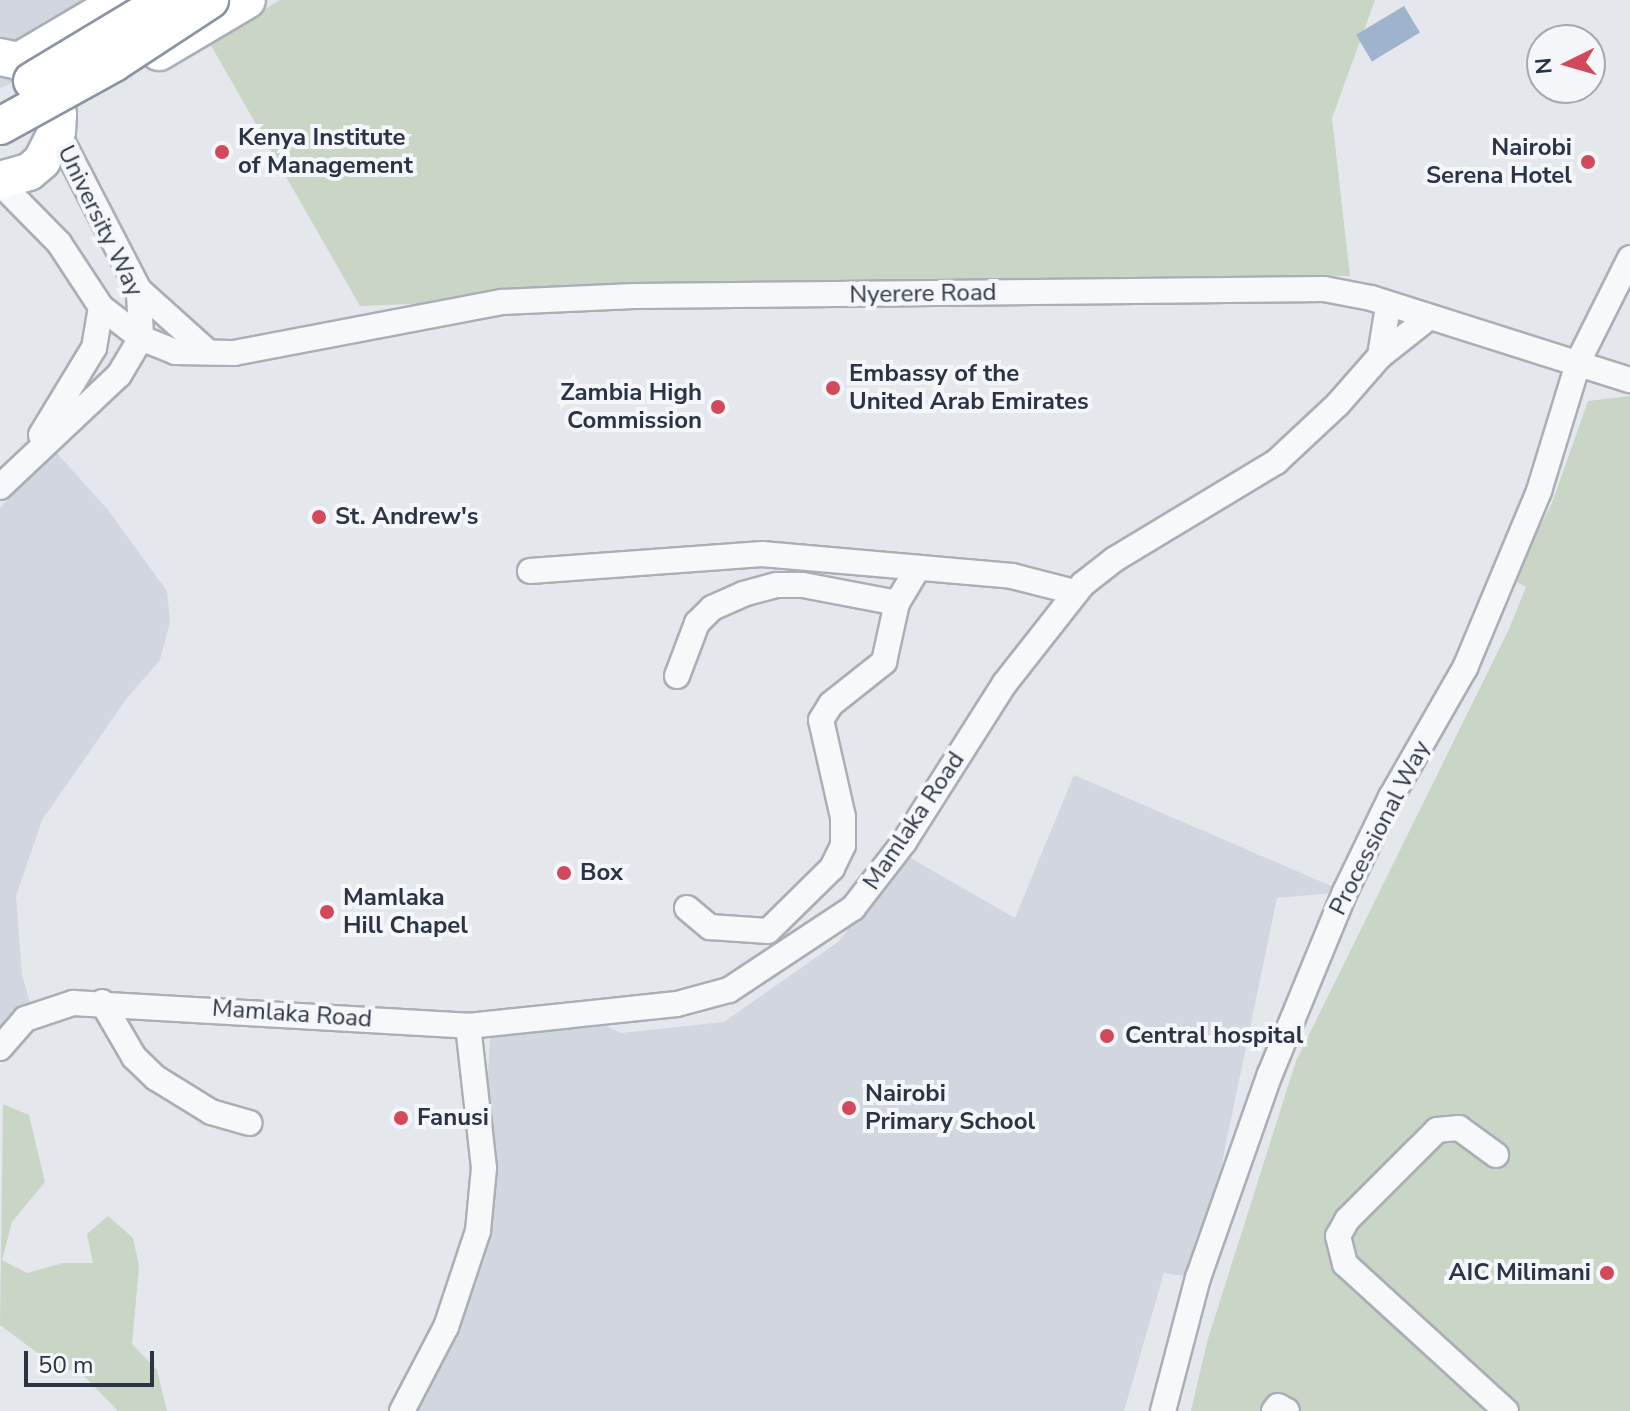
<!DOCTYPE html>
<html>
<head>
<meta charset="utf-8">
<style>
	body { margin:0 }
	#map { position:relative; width:1630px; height:1411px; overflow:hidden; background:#e4e7ec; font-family:"Nunito Sans",sans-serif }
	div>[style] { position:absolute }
	.built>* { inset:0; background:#d2d6de }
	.green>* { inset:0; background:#c9d6c5 }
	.water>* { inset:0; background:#9fb4cc; transform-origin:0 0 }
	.roads { filter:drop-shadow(2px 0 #a9aeb7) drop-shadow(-2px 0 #a9aeb7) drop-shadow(0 2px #a9aeb7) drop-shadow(0 -2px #a9aeb7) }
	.minor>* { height:24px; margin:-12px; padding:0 12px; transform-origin:12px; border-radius:12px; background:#f7f8fa }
	.highway>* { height:36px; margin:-18px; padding:0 18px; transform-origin:18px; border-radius:18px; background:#fff }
	.bridges { filter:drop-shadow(2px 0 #8b94a3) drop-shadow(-2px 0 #8b94a3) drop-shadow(0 2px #8b94a3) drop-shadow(0 -2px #8b94a3) }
	.highway-bridge>* { height:36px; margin:-18px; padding:0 18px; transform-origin:18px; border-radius:18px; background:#fff }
	.dots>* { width:22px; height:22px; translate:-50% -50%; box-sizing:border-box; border:4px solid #f4f6f9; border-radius:50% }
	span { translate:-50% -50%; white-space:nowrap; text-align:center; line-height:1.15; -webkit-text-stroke:8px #f4f6f9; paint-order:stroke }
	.poi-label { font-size:24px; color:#2b3445; font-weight:700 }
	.left { translate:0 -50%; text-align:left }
	.right { translate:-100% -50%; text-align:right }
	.street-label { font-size:24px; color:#2b3445 }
	.north { position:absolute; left:1526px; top:24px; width:80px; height:80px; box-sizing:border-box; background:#f4f6f9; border:2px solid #a4a8b1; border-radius:50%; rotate:265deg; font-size:22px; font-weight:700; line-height:32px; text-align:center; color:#2b3445 }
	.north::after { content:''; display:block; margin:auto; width:28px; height:36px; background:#d1495b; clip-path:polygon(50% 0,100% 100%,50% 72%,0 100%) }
	.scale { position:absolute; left:24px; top:1351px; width:130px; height:36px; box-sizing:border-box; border:4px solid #2b3445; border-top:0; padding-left:10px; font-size:24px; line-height:28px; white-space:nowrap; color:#2b3445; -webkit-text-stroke:6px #f4f6f9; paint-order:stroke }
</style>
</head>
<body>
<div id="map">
	<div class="built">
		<i style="clip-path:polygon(0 0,164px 0,95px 49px,0 88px)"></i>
		<i style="clip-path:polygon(55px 451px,108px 510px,167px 591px,170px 622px,160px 660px,127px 698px,42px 820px,16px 896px,22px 975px,31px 1006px,8px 1017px,0 1029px,0 508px)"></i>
		<i style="clip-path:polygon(1074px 775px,1345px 892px,1277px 898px,1198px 1278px,1164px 1273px,1124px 1411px,408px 1411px,442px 1334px,483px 1174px,490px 1038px,601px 1024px,621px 1033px,724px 1022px,838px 942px,907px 856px,1015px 918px)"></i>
	</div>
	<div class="green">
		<i style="clip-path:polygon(280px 0,1375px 0,1332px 118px,1350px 276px,1106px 277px,360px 306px,209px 42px)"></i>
		<i style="clip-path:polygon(1630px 396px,1630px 1411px,1191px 1411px,1207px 1342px,1296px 1061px,1509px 629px,1526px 587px,1513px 580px,1552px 503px,1588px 401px)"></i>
		<i style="clip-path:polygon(3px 1104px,29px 1115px,45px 1182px,12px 1222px,2px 1260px,27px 1273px,63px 1263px,93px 1263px,87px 1234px,108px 1216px,133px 1238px,139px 1266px,132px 1344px,157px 1370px,167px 1411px,118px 1411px,83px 1375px,51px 1363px,0 1325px)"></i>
	</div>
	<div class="water">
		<i style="left:1404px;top:6px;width:31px;height:56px;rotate:59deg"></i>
	</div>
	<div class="roads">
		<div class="minor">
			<i style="left:0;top:183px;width:84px;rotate:45.5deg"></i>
			<i style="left:59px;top:243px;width:77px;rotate:56.7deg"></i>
			<i style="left:101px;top:307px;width:51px;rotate:37.8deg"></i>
			<i style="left:141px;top:338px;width:37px;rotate:22deg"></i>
			<i style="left:175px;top:352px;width:59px;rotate:1deg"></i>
			<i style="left:234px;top:353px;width:273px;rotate:-10.8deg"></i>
			<i style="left:502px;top:302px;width:133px;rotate:-2.6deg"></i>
			<i style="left:635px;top:296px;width:689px;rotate:-0.58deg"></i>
			<i style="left:1324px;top:289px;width:48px;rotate:10.8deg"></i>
			<i style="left:1371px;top:298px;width:272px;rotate:17.6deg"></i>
			<i style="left:139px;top:290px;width:93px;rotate:41.9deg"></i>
			<i style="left:1380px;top:356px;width:51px;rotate:-80.9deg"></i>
			<i style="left:41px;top:435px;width:102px;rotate:-58.7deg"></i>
			<i style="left:94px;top:348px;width:42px;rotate:-80.3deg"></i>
			<i style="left:0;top:487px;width:163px;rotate:-43.3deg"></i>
			<i style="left:119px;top:375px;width:43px;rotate:-59.3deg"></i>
			<i style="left:141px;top:338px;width:48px;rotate:-92.4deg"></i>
			<i style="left:139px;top:290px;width:179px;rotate:-117.3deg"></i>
			<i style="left:530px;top:571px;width:233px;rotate:-4.2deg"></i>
			<i style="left:762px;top:554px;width:251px;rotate:5deg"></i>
			<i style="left:1012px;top:576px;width:65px;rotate:14.3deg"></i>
			<i style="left:677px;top:676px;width:57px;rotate:-69.3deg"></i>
			<i style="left:697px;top:623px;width:21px;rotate:-45deg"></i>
			<i style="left:712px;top:608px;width:34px;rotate:-24deg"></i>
			<i style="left:743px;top:594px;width:35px;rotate:-15deg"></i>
			<i style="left:777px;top:585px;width:26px"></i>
			<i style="left:803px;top:585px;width:96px;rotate:10.8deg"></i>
			<i style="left:687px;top:908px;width:30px;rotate:40deg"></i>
			<i style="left:710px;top:927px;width:58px;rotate:3.9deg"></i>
			<i style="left:768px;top:931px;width:90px;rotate:-44.5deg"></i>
			<i style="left:832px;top:868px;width:25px;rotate:-64deg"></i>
			<i style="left:843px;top:845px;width:28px;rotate:-90deg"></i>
			<i style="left:843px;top:817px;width:99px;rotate:-102.8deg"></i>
			<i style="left:821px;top:720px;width:19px;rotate:-58deg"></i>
			<i style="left:831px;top:704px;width:68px;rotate:-38.4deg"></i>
			<i style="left:884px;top:662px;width:60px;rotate:-77.6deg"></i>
			<i style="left:897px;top:603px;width:41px;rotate:-59deg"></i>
			<i style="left:102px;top:1002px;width:64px;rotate:59.8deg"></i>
			<i style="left:134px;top:1057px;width:30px;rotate:44deg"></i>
			<i style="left:156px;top:1078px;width:65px;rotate:31.7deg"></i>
			<i style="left:211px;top:1112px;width:40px;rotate:16deg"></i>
			<i style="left:0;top:1048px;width:38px;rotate:-49deg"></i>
			<i style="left:25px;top:1019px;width:51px;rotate:-18.4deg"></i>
			<i style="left:73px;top:1003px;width:396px;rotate:3.3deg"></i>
			<i style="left:468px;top:1026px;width:210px;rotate:-6deg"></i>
			<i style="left:677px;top:1004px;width:54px;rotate:-15.1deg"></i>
			<i style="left:729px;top:990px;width:149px;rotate:-33.5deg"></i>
			<i style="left:853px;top:908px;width:83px;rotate:-52.3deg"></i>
			<i style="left:904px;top:842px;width:188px;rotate:-57.6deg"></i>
			<i style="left:1005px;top:683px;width:126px;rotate:-51.8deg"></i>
			<i style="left:1083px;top:584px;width:41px;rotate:-38deg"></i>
			<i style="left:1115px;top:559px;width:188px;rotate:-31.1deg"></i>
			<i style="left:1276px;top:462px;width:85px;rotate:-43.1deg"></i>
			<i style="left:1338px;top:404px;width:64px;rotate:-48.8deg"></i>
			<i style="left:1380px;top:356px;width:60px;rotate:-38.2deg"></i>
			<i style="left:1496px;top:1155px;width:46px;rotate:-143.9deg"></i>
			<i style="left:1459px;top:1128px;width:22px;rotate:175deg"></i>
			<i style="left:1437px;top:1130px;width:127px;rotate:135deg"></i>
			<i style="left:1347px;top:1220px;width:18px;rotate:119deg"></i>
			<i style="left:1338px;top:1236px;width:29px;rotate:76deg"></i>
			<i style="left:1345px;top:1264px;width:218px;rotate:42.4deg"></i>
			<i style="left:402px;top:1411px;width:95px;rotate:-62.4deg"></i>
			<i style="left:446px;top:1327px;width:101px;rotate:-71.6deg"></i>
			<i style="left:478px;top:1231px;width:63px;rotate:-84.6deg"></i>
			<i style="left:484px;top:1168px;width:143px;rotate:-96.4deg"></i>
			<i style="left:1163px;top:1411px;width:138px;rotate:-75.3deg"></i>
			<i style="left:1198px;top:1278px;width:216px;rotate:-70.6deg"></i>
			<i style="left:1270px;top:1074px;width:197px;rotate:-67.6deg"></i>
			<i style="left:1345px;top:892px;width:106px;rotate:-64.2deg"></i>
			<i style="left:1391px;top:797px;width:149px;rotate:-60.2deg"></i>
			<i style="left:1465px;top:668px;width:192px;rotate:-67.3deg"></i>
			<i style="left:1539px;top:491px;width:137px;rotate:-73deg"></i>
			<i style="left:1579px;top:360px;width:114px;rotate:-63.4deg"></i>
			<i style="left:1274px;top:1411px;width:6px;rotate:-51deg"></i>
			<i style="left:1278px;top:1406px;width:10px;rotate:29deg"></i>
		</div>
		<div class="highway">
			<i style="left:159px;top:52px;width:102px;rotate:-30.6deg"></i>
			<i style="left:0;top:57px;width:19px;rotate:12deg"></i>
			<i style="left:19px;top:61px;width:34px;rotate:37deg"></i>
			<i style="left:46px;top:81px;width:35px;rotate:70deg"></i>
			<i style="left:58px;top:114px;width:17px;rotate:93deg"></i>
			<i style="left:57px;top:131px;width:34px;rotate:117deg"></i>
			<i style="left:42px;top:161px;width:17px;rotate:140deg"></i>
			<i style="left:29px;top:172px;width:30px;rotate:165deg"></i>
			<i style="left:19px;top:61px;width:120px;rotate:-30.6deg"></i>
		</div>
	</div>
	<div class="bridges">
		<div class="highway-bridge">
			<i style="left:32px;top:81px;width:153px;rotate:-31.1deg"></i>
			<i style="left:0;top:126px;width:130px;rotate:-28.9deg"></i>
			<i style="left:114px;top:63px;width:115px;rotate:-33.3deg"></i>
		</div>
	</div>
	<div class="dots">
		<i style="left:222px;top:152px;background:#d1495b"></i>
		<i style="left:1588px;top:162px;background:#d1495b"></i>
		<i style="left:833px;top:388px;background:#d1495b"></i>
		<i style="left:718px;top:407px;background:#d1495b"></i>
		<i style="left:319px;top:517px;background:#d1495b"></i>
		<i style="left:564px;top:873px;background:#d1495b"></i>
		<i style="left:327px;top:912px;background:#d1495b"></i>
		<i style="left:1107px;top:1036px;background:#d1495b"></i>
		<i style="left:849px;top:1108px;background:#d1495b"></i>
		<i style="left:401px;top:1118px;background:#d1495b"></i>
		<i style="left:1607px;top:1273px;background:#d1495b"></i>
	</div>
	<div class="poi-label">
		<span class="left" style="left:238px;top:152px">Kenya Institute<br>of Management</span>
		<span class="right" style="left:1572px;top:162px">Nairobi<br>Serena Hotel</span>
		<span class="left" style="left:849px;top:388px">Embassy of the<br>United Arab Emirates</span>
		<span class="right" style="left:702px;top:407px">Zambia High<br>Commission</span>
		<span class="left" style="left:335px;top:517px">St. Andrew's</span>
		<span class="left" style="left:580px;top:873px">Box</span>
		<span class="left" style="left:343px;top:912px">Mamlaka<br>Hill Chapel</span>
		<span class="left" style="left:1125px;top:1036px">Central hospital</span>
		<span class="left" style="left:865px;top:1108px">Nairobi<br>Primary School</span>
		<span class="left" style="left:417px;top:1118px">Fanusi</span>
		<span class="right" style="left:1591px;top:1273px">AIC Milimani</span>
	</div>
	<div class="street-label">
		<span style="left:100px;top:221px;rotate:64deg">University Way</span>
		<span style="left:923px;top:294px;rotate:-1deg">Nyerere Road</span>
		<span style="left:914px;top:821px;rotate:-56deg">Mamlaka Road</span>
		<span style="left:1380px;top:828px;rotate:-63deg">Processional Way</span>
		<span style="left:292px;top:1014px;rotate:4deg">Mamlaka Road</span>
	</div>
	<div class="north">N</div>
	<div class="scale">50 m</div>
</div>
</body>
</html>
